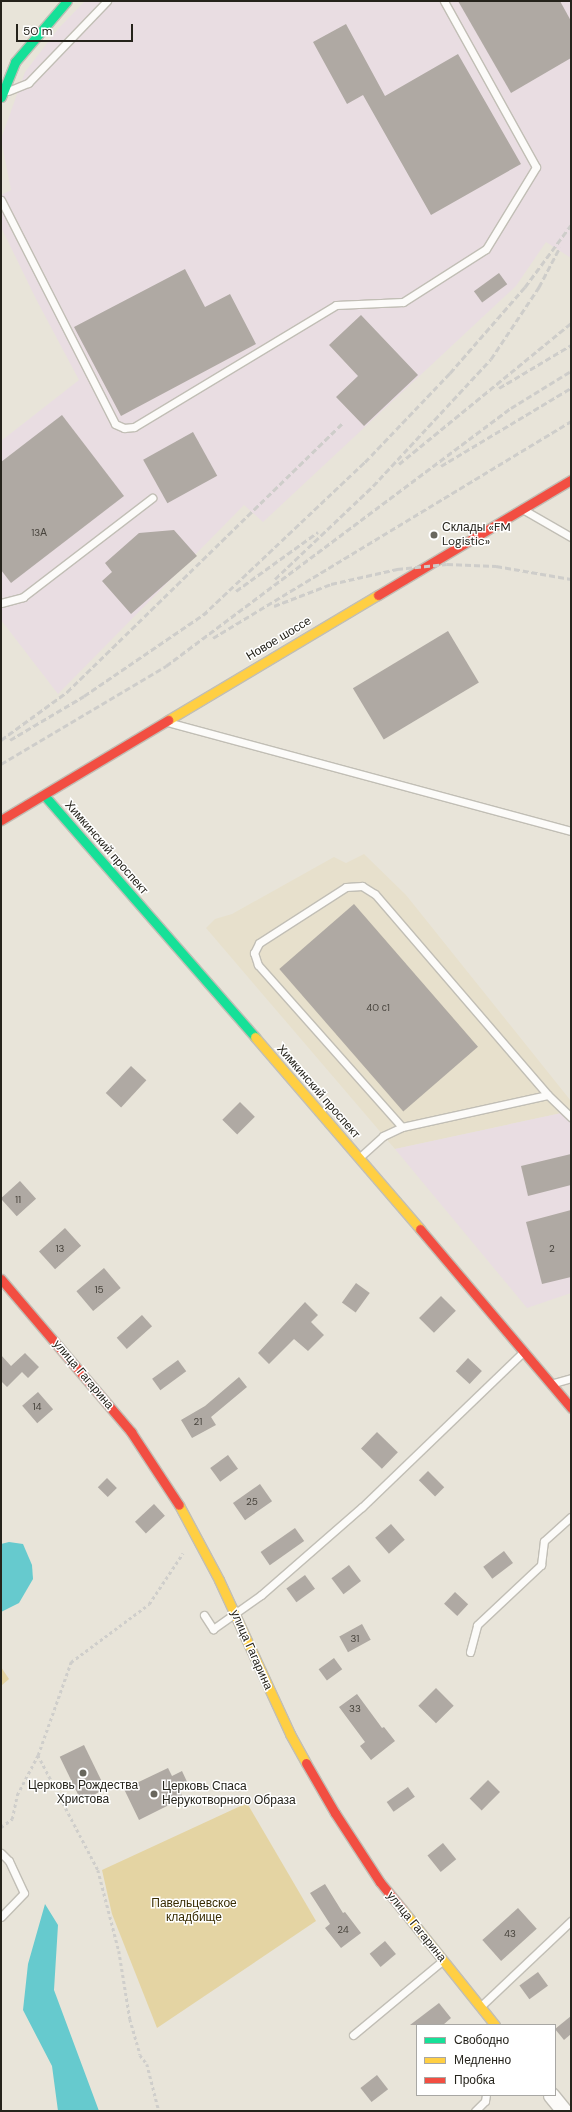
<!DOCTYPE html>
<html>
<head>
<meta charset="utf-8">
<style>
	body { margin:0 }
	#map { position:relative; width:572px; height:2112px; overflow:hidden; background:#e8e4d9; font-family:"DM Sans",sans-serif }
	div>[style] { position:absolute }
	.built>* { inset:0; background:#e7e0cc }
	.industrial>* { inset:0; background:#e9dde2 }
	.green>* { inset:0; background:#e4d4a3 }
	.water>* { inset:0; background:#66cace }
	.building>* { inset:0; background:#afa9a3; transform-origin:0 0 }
	.path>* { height:2.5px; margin-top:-1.25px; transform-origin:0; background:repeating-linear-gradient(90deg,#cfcecb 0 3px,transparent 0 6px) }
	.roads { filter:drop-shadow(1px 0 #c1beb5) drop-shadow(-1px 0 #c1beb5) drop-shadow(0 1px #c1beb5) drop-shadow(0 -1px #c1beb5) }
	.lane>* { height:7px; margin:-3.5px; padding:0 3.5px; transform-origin:3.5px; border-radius:3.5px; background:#fcfbf9 }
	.street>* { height:15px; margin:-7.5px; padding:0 7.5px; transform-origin:7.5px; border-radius:7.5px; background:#fcfbf9 }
	.fast>* { height:9px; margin:-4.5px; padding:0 4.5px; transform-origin:4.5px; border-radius:4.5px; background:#16e098 }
	.slow>* { height:9px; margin:-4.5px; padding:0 4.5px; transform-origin:4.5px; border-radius:4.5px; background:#ffcf43 }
	.jam>* { height:9px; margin:-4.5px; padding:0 4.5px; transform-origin:4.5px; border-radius:4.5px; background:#f24e42 }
	.rail>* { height:3px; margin-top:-1.5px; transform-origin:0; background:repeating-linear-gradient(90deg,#cecdca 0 6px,transparent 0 9px) }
	.dots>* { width:11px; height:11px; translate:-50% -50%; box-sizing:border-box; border:2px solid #fff; border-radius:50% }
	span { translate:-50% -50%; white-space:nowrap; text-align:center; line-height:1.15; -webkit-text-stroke:3px #fff; paint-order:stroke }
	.number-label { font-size:10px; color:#48443d }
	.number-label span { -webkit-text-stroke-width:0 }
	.poi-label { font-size:12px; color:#25231b }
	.left { translate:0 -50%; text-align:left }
	.street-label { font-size:12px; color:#25231b }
	.park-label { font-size:12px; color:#382c02 }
	.frame { position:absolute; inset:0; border:2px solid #25231b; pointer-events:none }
	.legend { position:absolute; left:416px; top:2024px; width:140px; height:72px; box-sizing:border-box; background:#fff; border:1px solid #a8a7a4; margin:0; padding:5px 7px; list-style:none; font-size:12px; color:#25231b }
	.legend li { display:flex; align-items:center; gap:8px; height:20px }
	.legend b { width:20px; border:1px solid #a8a7a4 }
	.scale { position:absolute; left:16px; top:24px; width:117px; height:18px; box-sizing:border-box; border:2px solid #25231b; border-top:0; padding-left:5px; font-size:12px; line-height:14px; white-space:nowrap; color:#25231b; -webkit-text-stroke:3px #fff; paint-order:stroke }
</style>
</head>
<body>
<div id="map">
	<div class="built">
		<i style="clip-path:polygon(364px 854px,406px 895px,571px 1101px,571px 1111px,395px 1149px,206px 928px,215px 919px,232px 914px,334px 857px,346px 863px)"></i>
	</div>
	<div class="industrial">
		<i style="clip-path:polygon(85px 1px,571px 1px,571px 258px,546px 242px,516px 286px,263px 522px,244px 505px,58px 694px,1px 620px,1px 441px,79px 380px,36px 299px,1px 227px,1px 195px,11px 190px,1px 139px,25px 72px,58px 29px)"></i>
		<i style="clip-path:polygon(571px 1111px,571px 1293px,527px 1308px,395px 1149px)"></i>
	</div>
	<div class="green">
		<i style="clip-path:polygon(1px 1667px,9px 1679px,1px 1686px)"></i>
		<i style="clip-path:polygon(247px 1803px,316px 1921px,157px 2028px,112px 1914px,102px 1870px)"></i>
	</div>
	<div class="water">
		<i style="clip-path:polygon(9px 1542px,23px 1544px,32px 1565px,33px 1579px,19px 1603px,1px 1612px,1px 1544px)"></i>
		<i style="clip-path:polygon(45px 1904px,58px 1925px,54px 1990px,99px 2111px,58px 2111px,52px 2066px,23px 2010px,28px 1964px)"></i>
	</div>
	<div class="building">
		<i style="clip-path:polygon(458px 1px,560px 1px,571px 21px,571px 58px,511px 93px)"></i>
		<i style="clip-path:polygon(346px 24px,385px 96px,458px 54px,521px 164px,431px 215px,363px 95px,347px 104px,313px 42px)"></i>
		<i style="clip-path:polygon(185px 269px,205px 307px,230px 294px,256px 344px,121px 416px,74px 327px)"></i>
		<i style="left:499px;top:273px;width:14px;height:31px;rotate:54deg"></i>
		<i style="clip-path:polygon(361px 315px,418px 375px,364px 426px,336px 397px,358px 376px,329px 345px)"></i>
		<i style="clip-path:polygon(62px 415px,124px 496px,11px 583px,1px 570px,1px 462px)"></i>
		<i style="left:193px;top:432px;width:50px;height:57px;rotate:61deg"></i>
		<i style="clip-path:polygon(174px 530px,197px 556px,131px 614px,102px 581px,112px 572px,105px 563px,139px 533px)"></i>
		<i style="left:448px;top:631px;width:60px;height:111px;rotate:59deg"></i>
		<i style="left:354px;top:904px;width:189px;height:99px;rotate:49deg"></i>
		<i style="left:131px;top:1066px;width:21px;height:37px;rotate:43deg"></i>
		<i style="left:240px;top:1102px;width:21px;height:25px;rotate:45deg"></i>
		<i style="clip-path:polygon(571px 1154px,571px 1185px,528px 1196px,521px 1166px)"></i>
		<i style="left:20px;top:1181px;width:24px;height:26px;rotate:48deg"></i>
		<i style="clip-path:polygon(571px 1210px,571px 1277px,542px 1284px,526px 1222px)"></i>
		<i style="left:65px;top:1228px;width:24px;height:35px;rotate:48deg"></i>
		<i style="left:104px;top:1268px;width:26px;height:36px;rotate:50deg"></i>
		<i style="left:356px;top:1283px;width:17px;height:24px;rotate:36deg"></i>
		<i style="left:441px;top:1296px;width:21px;height:31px;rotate:45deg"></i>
		<i style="clip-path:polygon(305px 1302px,318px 1315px,311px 1322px,324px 1335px,308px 1351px,294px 1339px,269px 1364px,258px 1353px)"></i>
		<i style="left:142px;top:1315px;width:15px;height:34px;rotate:48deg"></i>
		<i style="clip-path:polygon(25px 1353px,39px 1367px,28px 1378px,22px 1372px,7px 1387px,1px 1381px,1px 1355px,11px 1366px)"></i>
		<i style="left:468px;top:1358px;width:19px;height:18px;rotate:43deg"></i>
		<i style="left:178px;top:1360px;width:14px;height:32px;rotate:54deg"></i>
		<i style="clip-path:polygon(239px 1377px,247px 1387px,211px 1417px,216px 1425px,192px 1438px,181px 1420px,205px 1406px)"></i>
		<i style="left:38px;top:1392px;width:23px;height:21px;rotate:49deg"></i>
		<i style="left:377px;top:1432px;width:29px;height:23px;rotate:44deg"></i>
		<i style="left:228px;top:1455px;width:17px;height:22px;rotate:54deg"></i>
		<i style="left:428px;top:1471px;width:23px;height:13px;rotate:45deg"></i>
		<i style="left:107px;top:1478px;width:14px;height:13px;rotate:45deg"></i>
		<i style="left:260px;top:1484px;width:21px;height:33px;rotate:55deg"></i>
		<i style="left:154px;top:1504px;width:16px;height:26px;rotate:47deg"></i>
		<i style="left:391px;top:1524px;width:21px;height:21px;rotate:49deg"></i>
		<i style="left:295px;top:1528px;width:16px;height:42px;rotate:55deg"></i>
		<i style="left:504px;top:1551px;width:15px;height:26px;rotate:53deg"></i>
		<i style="left:349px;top:1565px;width:20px;height:22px;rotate:53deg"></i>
		<i style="left:305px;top:1575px;width:17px;height:23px;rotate:54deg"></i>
		<i style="left:455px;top:1592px;width:18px;height:16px;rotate:43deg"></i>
		<i style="left:362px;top:1624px;width:18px;height:26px;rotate:61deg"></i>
		<i style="left:334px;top:1658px;width:14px;height:19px;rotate:54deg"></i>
		<i style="left:436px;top:1688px;width:25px;height:25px;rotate:45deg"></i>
		<i style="clip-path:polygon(357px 1694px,382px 1728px,384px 1727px,395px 1741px,371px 1760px,360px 1746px,365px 1742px,339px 1707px)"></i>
		<i style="left:84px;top:1745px;width:49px;height:27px;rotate:64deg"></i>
		<i style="clip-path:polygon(168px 1768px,172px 1776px,182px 1771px,189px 1786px,180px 1791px,183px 1798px,139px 1820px,124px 1789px)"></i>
		<i style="left:488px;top:1780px;width:17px;height:26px;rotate:45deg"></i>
		<i style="left:408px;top:1787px;width:12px;height:26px;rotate:55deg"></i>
		<i style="left:443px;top:1843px;width:21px;height:20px;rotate:51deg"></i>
		<i style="clip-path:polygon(325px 1884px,343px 1913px,345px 1912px,361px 1933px,341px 1948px,325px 1928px,330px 1924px,310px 1893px)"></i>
		<i style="left:518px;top:1908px;width:28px;height:48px;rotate:48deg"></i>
		<i style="left:385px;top:1941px;width:17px;height:20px;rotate:50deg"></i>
		<i style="left:538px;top:1972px;width:17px;height:23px;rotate:54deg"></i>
		<i style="clip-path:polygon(439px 2003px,451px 2018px,443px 2025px,410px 2025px)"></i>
		<i style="clip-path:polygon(571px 2016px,571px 2034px,564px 2040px,555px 2029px)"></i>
		<i style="left:377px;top:2075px;width:18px;height:21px;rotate:52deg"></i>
	</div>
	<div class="path">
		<i style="left:38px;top:1755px;width:130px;rotate:62.4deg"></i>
		<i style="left:98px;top:1870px;width:84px;rotate:75.5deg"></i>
		<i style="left:119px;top:1951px;width:69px;rotate:80.8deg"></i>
		<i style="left:130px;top:2019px;width:37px;rotate:74deg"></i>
		<i style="left:140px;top:2055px;width:11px;rotate:52deg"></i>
		<i style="left:147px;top:2064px;width:49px;rotate:75.7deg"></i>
		<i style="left:1px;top:1827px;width:14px;rotate:-36deg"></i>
		<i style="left:12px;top:1819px;width:25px;rotate:-78deg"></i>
		<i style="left:17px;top:1795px;width:45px;rotate:-62.3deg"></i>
		<i style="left:38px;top:1755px;width:99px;rotate:-70.5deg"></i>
		<i style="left:71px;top:1662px;width:97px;rotate:-36.6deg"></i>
		<i style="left:149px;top:1604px;width:61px;rotate:-56.3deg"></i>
	</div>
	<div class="roads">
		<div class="lane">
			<i style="left:8px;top:91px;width:22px;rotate:-22deg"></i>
			<i style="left:28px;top:83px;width:114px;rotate:-46.1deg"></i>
			<i style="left:1px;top:200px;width:251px;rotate:63deg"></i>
			<i style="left:115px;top:424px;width:10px;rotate:24deg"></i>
			<i style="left:124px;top:428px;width:10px;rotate:-6deg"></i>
			<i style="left:134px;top:427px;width:236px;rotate:-31.1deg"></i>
			<i style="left:336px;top:305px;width:67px;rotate:-2.6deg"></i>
			<i style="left:403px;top:302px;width:98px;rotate:-32.6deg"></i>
			<i style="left:486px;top:249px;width:96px;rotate:-58.6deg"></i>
			<i style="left:536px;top:167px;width:190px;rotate:-119deg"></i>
			<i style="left:524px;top:510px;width:54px;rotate:29.9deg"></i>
			<i style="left:1px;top:603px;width:23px;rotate:-15deg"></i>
			<i style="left:23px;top:597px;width:163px;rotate:-37.5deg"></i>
			<i style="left:171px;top:723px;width:414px;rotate:15.1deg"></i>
			<i style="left:402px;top:1127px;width:149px;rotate:-12.4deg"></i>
			<i style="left:361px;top:1156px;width:30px;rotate:-42deg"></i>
			<i style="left:383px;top:1136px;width:21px;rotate:-25deg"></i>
			<i style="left:402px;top:1127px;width:217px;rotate:-131.6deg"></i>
			<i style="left:258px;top:965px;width:13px;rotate:-108deg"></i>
			<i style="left:254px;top:953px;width:11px;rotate:-63deg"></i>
			<i style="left:259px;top:943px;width:103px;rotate:-32.8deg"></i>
			<i style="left:346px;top:887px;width:16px;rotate:-4deg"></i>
			<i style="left:362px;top:886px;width:15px;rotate:32deg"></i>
			<i style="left:375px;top:894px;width:265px;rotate:49.3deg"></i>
			<i style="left:548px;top:1095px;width:32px;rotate:44deg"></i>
			<i style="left:554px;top:1383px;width:18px;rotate:-16deg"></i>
			<i style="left:204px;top:1615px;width:17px;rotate:57deg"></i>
			<i style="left:213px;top:1629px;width:59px;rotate:-35.3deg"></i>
			<i style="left:261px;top:1595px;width:134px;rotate:-41.1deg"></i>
			<i style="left:362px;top:1507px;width:223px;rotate:-43.9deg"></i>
			<i style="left:470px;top:1652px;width:28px;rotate:-75deg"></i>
			<i style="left:477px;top:1625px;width:88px;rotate:-43.2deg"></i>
			<i style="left:541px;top:1565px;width:24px;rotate:-83deg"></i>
			<i style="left:544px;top:1541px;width:36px;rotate:-42deg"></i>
			<i style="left:1px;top:1853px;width:11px;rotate:45deg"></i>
			<i style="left:9px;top:1861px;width:35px;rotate:65deg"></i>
			<i style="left:24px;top:1893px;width:33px;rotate:134deg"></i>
			<i style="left:481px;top:2006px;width:124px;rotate:-43.4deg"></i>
			<i style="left:353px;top:2035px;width:114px;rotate:-39.7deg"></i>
			<i style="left:475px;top:2111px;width:14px;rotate:-45deg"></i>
			<i style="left:485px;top:2101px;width:6px;rotate:-81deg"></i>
		</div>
		<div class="street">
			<i style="left:551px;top:2095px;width:21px;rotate:51deg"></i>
		</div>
		<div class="fast">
			<i style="left:1px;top:97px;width:38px;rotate:-68deg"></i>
			<i style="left:15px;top:62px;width:80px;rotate:-49.6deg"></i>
			<i style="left:44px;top:795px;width:321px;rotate:48.9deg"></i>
		</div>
		<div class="slow">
			<i style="left:168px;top:720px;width:244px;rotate:-30.8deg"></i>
			<i style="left:255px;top:1037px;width:253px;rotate:49.3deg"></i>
			<i style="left:179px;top:1505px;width:85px;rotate:61.9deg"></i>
			<i style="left:219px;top:1580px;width:170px;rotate:65.2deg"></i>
			<i style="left:290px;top:1734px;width:33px;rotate:61deg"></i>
			<i style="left:402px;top:1909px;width:149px;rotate:51.3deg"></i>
		</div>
		<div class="jam">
			<i style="left:378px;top:595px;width:225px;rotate:-30.8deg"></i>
			<i style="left:1px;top:820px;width:195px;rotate:-30.9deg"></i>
			<i style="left:420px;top:1229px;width:234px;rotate:49.8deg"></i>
			<i style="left:1px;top:1279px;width:201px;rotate:49.6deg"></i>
			<i style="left:131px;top:1432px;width:87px;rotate:56.7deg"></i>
			<i style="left:306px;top:1763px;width:58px;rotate:59.9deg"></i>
			<i style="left:335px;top:1813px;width:82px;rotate:56.9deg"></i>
			<i style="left:380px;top:1882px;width:35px;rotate:51deg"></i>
		</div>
	</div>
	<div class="rail">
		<i style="left:499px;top:388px;width:84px;rotate:-30.8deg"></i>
		<i style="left:399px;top:464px;width:222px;rotate:-39.3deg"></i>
		<i style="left:441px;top:466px;width:152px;rotate:-31deg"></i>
		<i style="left:275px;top:579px;width:135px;rotate:-43.5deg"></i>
		<i style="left:373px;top:486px;width:173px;rotate:-47.1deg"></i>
		<i style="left:491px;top:359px;width:87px;rotate:-56.3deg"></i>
		<i style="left:539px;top:287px;width:45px;rotate:-62.3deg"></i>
		<i style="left:236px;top:591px;width:101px;rotate:-35.7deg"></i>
		<i style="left:274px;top:606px;width:61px;rotate:-21.1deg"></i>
		<i style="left:331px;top:584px;width:68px;rotate:-12.8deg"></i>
		<i style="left:397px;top:569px;width:50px;rotate:-5.7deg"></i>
		<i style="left:447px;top:564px;width:49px;rotate:2.3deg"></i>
		<i style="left:496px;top:566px;width:76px;rotate:9.8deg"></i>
		<i style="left:203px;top:615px;width:223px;rotate:-43.4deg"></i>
		<i style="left:365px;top:462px;width:123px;rotate:-46.3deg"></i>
		<i style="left:450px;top:373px;width:114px;rotate:-48.9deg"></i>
		<i style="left:525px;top:287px;width:77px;rotate:-53.4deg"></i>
		<i style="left:213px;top:638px;width:419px;rotate:-31.2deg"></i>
		<i style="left:1px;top:740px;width:82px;rotate:-36deg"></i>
		<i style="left:67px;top:692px;width:385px;rotate:-44.3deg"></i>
		<i style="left:10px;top:740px;width:86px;rotate:-30.7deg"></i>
		<i style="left:84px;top:696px;width:149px;rotate:-34.3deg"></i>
		<i style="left:1px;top:764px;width:192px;rotate:-30.7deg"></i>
		<i style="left:166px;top:666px;width:431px;rotate:-36.8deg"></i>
		<i style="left:511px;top:408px;width:70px;rotate:-31.7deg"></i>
	</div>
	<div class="dots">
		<i style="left:434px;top:535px;background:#69675e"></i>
		<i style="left:83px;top:1773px;background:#69675e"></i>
		<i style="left:154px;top:1794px;background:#69675e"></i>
	</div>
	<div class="number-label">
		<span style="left:39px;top:533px">13А</span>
		<span style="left:378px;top:1008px">40 с1</span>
		<span style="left:18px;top:1200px">11</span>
		<span style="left:60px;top:1249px">13</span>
		<span style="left:552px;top:1249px">2</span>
		<span style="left:99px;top:1290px">15</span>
		<span style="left:37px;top:1407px">14</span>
		<span style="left:198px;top:1422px">21</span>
		<span style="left:252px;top:1502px">25</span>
		<span style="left:355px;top:1639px">31</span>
		<span style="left:355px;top:1709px">33</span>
		<span style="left:343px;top:1930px">24</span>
		<span style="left:510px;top:1934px">43</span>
	</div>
	<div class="poi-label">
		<span class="left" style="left:442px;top:535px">Склады «FM<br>Logistic»</span>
		<span style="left:83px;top:1793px">Церковь Рождества<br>Христова</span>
		<span class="left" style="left:162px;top:1794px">Церковь Спаса<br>Нерукотворного Образа</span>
	</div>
	<div class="street-label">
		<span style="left:279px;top:639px;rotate:-31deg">Новое шоссе</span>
		<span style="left:106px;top:848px;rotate:49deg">Химкинский проспект</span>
		<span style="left:318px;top:1092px;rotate:49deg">Химкинский проспект</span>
		<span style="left:83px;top:1375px;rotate:50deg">улица Гагарина</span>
		<span style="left:251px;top:1650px;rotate:66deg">улица Гагарина</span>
		<span style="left:416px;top:1927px;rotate:51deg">улица Гагарина</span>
	</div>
	<div class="park-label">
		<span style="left:194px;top:1911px">Павельцевское<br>кладбище</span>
	</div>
	<div class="frame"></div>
	<ul class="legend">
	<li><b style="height:5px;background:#16e098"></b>Свободно</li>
	<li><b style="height:5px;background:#ffcf43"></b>Медленно</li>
	<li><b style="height:5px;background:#f24e42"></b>Пробка</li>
	</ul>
	<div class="scale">50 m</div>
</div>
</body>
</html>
